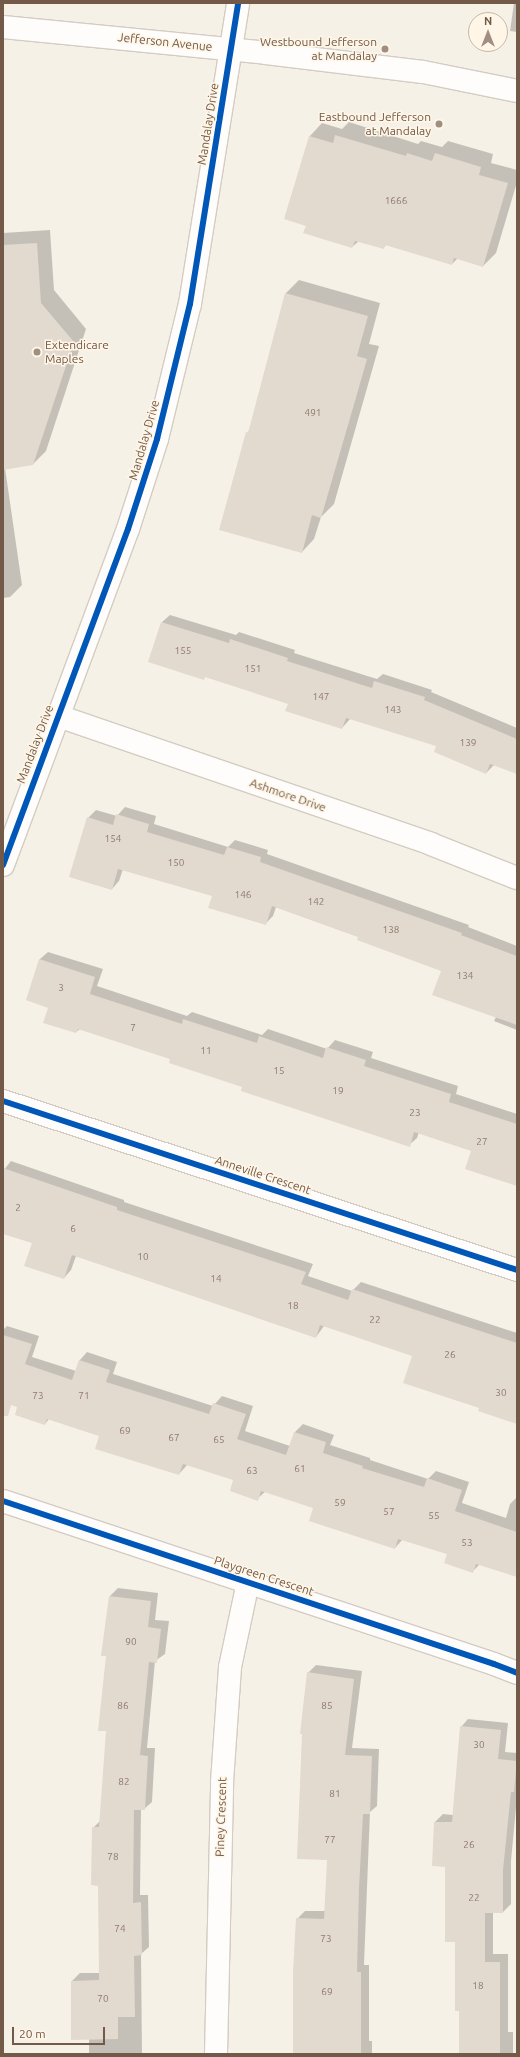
<!DOCTYPE html>
<html>
<head>
<meta charset="utf-8">
<style>
	body { margin:0 }
	#map { position:relative; width:520px; height:2057px; overflow:hidden; background:#f6f1e7; font-family:Ubuntu,sans-serif }
	div>[style] { position:absolute }
	.shadow>* { inset:0; background:#0003 }
	.building>* { inset:0; background:#e2d9cf }
	.roads { filter:drop-shadow(1px 0 #d4ccc2) drop-shadow(-1px 0 #d4ccc2) drop-shadow(0 1px #d4ccc2) drop-shadow(0 -1px #d4ccc2) }
	.street>* { height:22px; margin:-11px; padding:0 11px; transform-origin:11px; border-radius:11px; background:#fefdfb }
	.secondary>* { height:22px; margin:-11px; padding:0 11px; transform-origin:11px; border-radius:11px; background:#fefdfb }
	.cycleway>* { height:6px; margin:-3px; padding:0 3px; transform-origin:3px; border-radius:3px; background:#0057b8 }
	.dots>* { width:11px; height:11px; translate:-50% -50%; box-sizing:border-box; border:2px solid #fff6e7; border-radius:50% }
	span { translate:-50% -50%; white-space:nowrap; text-align:center; line-height:1.15; -webkit-text-stroke:3px #fff6e7; paint-order:stroke }
	.number-label { font-size:10px; color:#907b6c }
	.number-label span { -webkit-text-stroke-width:0 }
	.street-label { font-size:12px; color:#725948 }
	.poi-label { font-size:12px; color:#725948 }
	.right { translate:-100% -50%; text-align:right }
	.left { translate:0 -50%; text-align:left }
	.frame { position:absolute; inset:0; border:4px solid #725948; pointer-events:none }
	.north { position:absolute; left:468px; top:12px; width:40px; height:40px; box-sizing:border-box; background:#fff6e7; border:1px solid #c7b7a7; border-radius:50%; rotate:0deg; font-size:11px; font-weight:700; line-height:16px; text-align:center; color:#725948 }
	.north::after { content:''; display:block; margin:auto; width:14px; height:18px; background:#a08e80; clip-path:polygon(50% 0,100% 100%,50% 72%,0 100%) }
	.scale { position:absolute; left:12px; top:2027px; width:93px; height:18px; box-sizing:border-box; border:2px solid #725948; border-top:0; padding-left:5px; font-size:12px; line-height:14px; white-space:nowrap; color:#725948; -webkit-text-stroke:3px #fff6e7; paint-order:stroke }
</style>
</head>
<body>
<div id="map">
	<div class="shadow">
		<i style="clip-path:polygon(366px 3px,381px 3px,380px 4px)"></i>
		<i style="clip-path:polygon(514px 3px,517px 3px,517px 32px,510px 31px)"></i>
		<i style="clip-path:polygon(349px 122px,418px 144px,421px 141px,442px 147px,448px 141px,493px 154px,491px 163px,517px 170px,517px 182px,496px 253px,483px 266px,458px 258px,452px 264px,387px 244px,383px 248px,359px 241px,352px 247px,307px 225px,285px 218px,310px 136px,322px 123px,342px 129px)"></i>
		<i style="clip-path:polygon(50px 230px,54px 290px,86px 329px,46px 451px,33px 464px,5px 468px,22px 585px,10px 597px,3px 598px,3px 233px)"></i>
		<i style="clip-path:polygon(299px 280px,380px 303px,369px 344px,379px 346px,334px 504px,321px 517px,314px 539px,302px 552px,247px 433px,250px 430px,286px 293px)"></i>
		<i style="clip-path:polygon(170px 615px,236px 635px,239px 632px,295px 650px,294px 653px,377px 679px,383px 674px,432px 690px,431px 692px,517px 728px,517px 773px,494px 765px,486px 773px,438px 746px,351px 718px,342px 728px,289px 703px,206px 676px,203px 679px,162px 622px)"></i>
		<i style="clip-path:polygon(125px 807px,156px 816px,154px 824px,228px 847px,235px 840px,268px 850px,267px 854px,469px 925px,468px 927px,517px 946px,517px 1030px,494px 1021px,496px 1017px,442px 970px,359px 937px,276px 907px,273px 916px,265px 924px,213px 896px,123px 869px,119px 881px,112px 889px,88px 818px,96px 810px,117px 816px)"></i>
		<i style="clip-path:polygon(48px 952px,103px 969px,97px 986px,187px 1016px,192px 1012px,262px 1035px,268px 1029px,327px 1049px,335px 1040px,373px 1052px,371px 1058px,458px 1086px,456px 1094px,517px 1114px,517px 1185px,472px 1150px,419px 1132px,417px 1138px,409px 1145px,244px 1087px,171px 1059px,80px 1029px,76px 1032px,49px 1007px,27px 1000px,40px 959px)"></i>
		<i style="clip-path:polygon(11px 1161px,124px 1200px,124px 1202px,313px 1264px,308px 1276px,352px 1291px,361px 1282px,517px 1333px,517px 1423px,481px 1408px,414px 1355px,324px 1326px,316px 1337px,76px 1256px,71px 1270px,64px 1278px,33px 1243px,3px 1233px,3px 1171px)"></i>
		<i style="clip-path:polygon(7px 1326px,39px 1336px,32px 1357px,76px 1371px,80px 1360px,87px 1352px,117px 1362px,113px 1374px,213px 1406px,222px 1396px,253px 1406px,245px 1431px,290px 1446px,295px 1432px,303px 1424px,334px 1435px,330px 1445px,370px 1458px,370px 1460px,428px 1479px,436px 1471px,469px 1482px,462px 1503px,506px 1518px,510px 1504px,517px 1497px,517px 1576px,480px 1564px,473px 1571px,448px 1554px,403px 1539px,395px 1548px,314px 1508px,266px 1491px,257px 1499px,235px 1480px,188px 1464px,179px 1474px,101px 1436px,49px 1419px,45px 1424px,19px 1406px,3px 1401px,3px 1330px)"></i>
		<i style="clip-path:polygon(118px 1588px,158px 1593px,155px 1620px,169px 1621px,165px 1654px,155px 1661px,147px 1748px,155px 1748px,152px 1802px,144px 1809px,141px 1809px,140px 1895px,148px 1895px,149px 1947px,141px 1954px,142px 2053px,147px 2054px,89px 2054px,89px 2039px,72px 1981px,80px 1973px,100px 1973px,99px 1885px,93px 1828px,101px 1820px,107px 1730px,107px 1656px,110px 1596px)"></i>
		<i style="clip-path:polygon(316px 1665px,362px 1671px,352px 1748px,379px 1749px,377px 1806px,370px 1812px,364px 1965px,369px 1965px,369px 2041px,372px 2041px,372px 2054px,293px 2054px,297px 1919px,305px 1911px,326px 1911px,328px 1859px,308px 1673px)"></i>
		<i style="clip-path:polygon(468px 1719px,508px 1723px,505px 1752px,517px 1753px,517px 1797px,511px 1861px,511px 1904px,503px 1912px,493px 1912px,493px 1954px,508px 1954px,508px 2032px,513px 2032px,513px 2054px,460px 2054px,460px 2010px,456px 1941px,446px 1866px,435px 1822px,443px 1814px,453px 1815px,461px 1727px)"></i>
	</div>
	<div class="building">
		<i style="clip-path:polygon(335px 135px,406px 156px,407px 153px,432px 161px,435px 153px,481px 167px,479px 175px,508px 183px,483px 267px,454px 258px,452px 265px,385px 245px,384px 249px,355px 241px,352px 248px,303px 233px,306px 226px,284px 219px,309px 136px,333px 143px)"></i>
		<i style="clip-path:polygon(37px 243px,41px 303px,74px 342px,33px 465px,3px 470px,3px 245px)"></i>
		<i style="clip-path:polygon(285px 293px,368px 316px,357px 356px,367px 359px,355px 401px,321px 518px,312px 515px,302px 553px,219px 530px,246px 432px,248px 433px)"></i>
		<i style="clip-path:polygon(161px 622px,229px 643px,230px 639px,288px 658px,287px 661px,372px 688px,374px 681px,425px 697px,424px 700px,517px 739px,517px 774px,490px 764px,486px 774px,434px 752px,436px 746px,346px 718px,342px 729px,285px 711px,288px 704px,205px 677px,204px 680px,148px 662px)"></i>
		<i style="clip-path:polygon(116px 814px,149px 824px,147px 832px,224px 855px,227px 847px,261px 857px,260px 862px,462px 933px,461px 935px,517px 956px,517px 1025px,432px 995px,441px 971px,357px 940px,358px 937px,272px 906px,266px 925px,208px 908px,212px 896px,118px 869px,112px 890px,69px 877px,87px 817px,113px 825px)"></i>
		<i style="clip-path:polygon(39px 959px,95px 977px,90px 994px,182px 1024px,183px 1019px,257px 1043px,259px 1036px,323px 1058px,326px 1047px,366px 1060px,364px 1066px,451px 1094px,449px 1102px,517px 1124px,517px 1186px,465px 1169px,471px 1151px,414px 1132px,410px 1147px,241px 1091px,242px 1087px,169px 1063px,170px 1059px,78px 1029px,76px 1033px,43px 1023px,48px 1008px,26px 1000px)"></i>
		<i style="clip-path:polygon(3px 1168px,117px 1207px,117px 1210px,306px 1272px,301px 1284px,348px 1300px,352px 1289px,517px 1343px,517px 1424px,478px 1411px,479px 1408px,403px 1383px,412px 1356px,320px 1325px,316px 1338px,72px 1255px,64px 1279px,24px 1266px,32px 1243px,3px 1234px)"></i>
		<i style="clip-path:polygon(3px 1335px,32px 1344px,25px 1364px,72px 1380px,79px 1360px,110px 1370px,106px 1382px,209px 1414px,213px 1403px,246px 1414px,237px 1439px,286px 1455px,294px 1432px,326px 1442px,323px 1453px,363px 1466px,362px 1468px,424px 1487px,427px 1478px,462px 1490px,455px 1511px,517px 1532px,517px 1577px,476px 1564px,473px 1573px,444px 1563px,447px 1554px,398px 1539px,395px 1549px,309px 1521px,313px 1508px,261px 1491px,258px 1501px,230px 1491px,233px 1480px,183px 1464px,179px 1475px,95px 1449px,99px 1436px,47px 1419px,45px 1425px,15px 1415px,17px 1407px,11px 1405px,8px 1416px,3px 1416px)"></i>
		<i style="clip-path:polygon(109px 1596px,151px 1601px,148px 1627px,161px 1629px,157px 1663px,149px 1662px,140px 1755px,148px 1756px,145px 1810px,134px 1810px,133px 1903px,141px 1902px,142px 1955px,134px 1956px,135px 2017px,118px 2017px,118px 2039px,71px 2040px,71px 1981px,99px 1980px,98px 1886px,91px 1885px,92px 1827px,99px 1827px,106px 1731px,98px 1731px,106px 1656px,101px 1656px)"></i>
		<i style="clip-path:polygon(307px 1672px,354px 1679px,345px 1755px,372px 1756px,370px 1814px,363px 1814px,359px 1888px,357px 1972px,361px 1972px,361px 2054px,293px 2054px,293px 1972px,296px 1918px,324px 1919px,327px 1860px,297px 1859px,302px 1734px,300px 1734px)"></i>
		<i style="clip-path:polygon(460px 1726px,501px 1730px,498px 1759px,517px 1761px,514px 1792px,511px 1792px,503px 1870px,503px 1913px,485px 1913px,485px 1962px,500px 1962px,500px 2054px,459px 2054px,459px 2011px,455px 2011px,455px 1942px,445px 1942px,445px 1867px,432px 1866px,434px 1822px,452px 1822px)"></i>
	</div>
	<div class="roads">
		<div class="street">
			<i style="left:58px;top:716px;width:394px;rotate:18.9deg"></i>
			<i style="left:431px;top:844px;width:92px;rotate:21.6deg"></i>
			<i style="left:3px;top:1101px;width:541px;rotate:18.2deg"></i>
			<i style="left:3px;top:1501px;width:517px;rotate:18.36deg"></i>
			<i style="left:494px;top:1664px;width:25px;rotate:21deg"></i>
			<i style="left:216px;top:2054px;width:272px;rotate:-88.7deg"></i>
			<i style="left:222px;top:1782px;width:115px;rotate:-86deg"></i>
			<i style="left:230px;top:1667px;width:87px;rotate:-78deg"></i>
		</div>
		<div class="secondary">
			<i style="left:3px;top:27px;width:264px;rotate:5.6deg"></i>
			<i style="left:266px;top:53px;width:158px;rotate:6.9deg"></i>
			<i style="left:423px;top:72px;width:96px;rotate:11.4deg"></i>
			<i style="left:3px;top:865px;width:358px;rotate:-69.6deg"></i>
			<i style="left:128px;top:529px;width:95px;rotate:-72.1deg"></i>
			<i style="left:157px;top:439px;width:139px;rotate:-76.3deg"></i>
			<i style="left:190px;top:304px;width:305px;rotate:-80.9deg"></i>
		</div>
	</div>
	<div class="cycleway">
		<i style="left:3px;top:865px;width:358px;rotate:-69.6deg"></i>
		<i style="left:128px;top:529px;width:95px;rotate:-72.1deg"></i>
		<i style="left:157px;top:439px;width:139px;rotate:-76.3deg"></i>
		<i style="left:190px;top:304px;width:305px;rotate:-80.9deg"></i>
		<i style="left:3px;top:1101px;width:541px;rotate:18.2deg"></i>
		<i style="left:3px;top:1501px;width:517px;rotate:18.36deg"></i>
		<i style="left:494px;top:1664px;width:25px;rotate:21deg"></i>
	</div>
	<div class="dots">
		<i style="left:385px;top:49px;background:#a08e80"></i>
		<i style="left:439px;top:124px;background:#a08e80"></i>
		<i style="left:37px;top:352px;background:#a08e80"></i>
	</div>
	<div class="number-label">
		<span style="left:396px;top:201px">1666</span>
		<span style="left:313px;top:413px">491</span>
		<span style="left:183px;top:651px">155</span>
		<span style="left:253px;top:669px">151</span>
		<span style="left:321px;top:697px">147</span>
		<span style="left:393px;top:710px">143</span>
		<span style="left:468px;top:743px">139</span>
		<span style="left:113px;top:839px">154</span>
		<span style="left:176px;top:863px">150</span>
		<span style="left:243px;top:895px">146</span>
		<span style="left:316px;top:902px">142</span>
		<span style="left:391px;top:930px">138</span>
		<span style="left:465px;top:976px">134</span>
		<span style="left:61px;top:988px">3</span>
		<span style="left:133px;top:1028px">7</span>
		<span style="left:206px;top:1051px">11</span>
		<span style="left:279px;top:1071px">15</span>
		<span style="left:338px;top:1091px">19</span>
		<span style="left:415px;top:1113px">23</span>
		<span style="left:482px;top:1142px">27</span>
		<span style="left:18px;top:1208px">2</span>
		<span style="left:73px;top:1229px">6</span>
		<span style="left:143px;top:1257px">10</span>
		<span style="left:216px;top:1279px">14</span>
		<span style="left:293px;top:1306px">18</span>
		<span style="left:375px;top:1320px">22</span>
		<span style="left:450px;top:1355px">26</span>
		<span style="left:501px;top:1393px">30</span>
		<span style="left:38px;top:1396px">73</span>
		<span style="left:84px;top:1396px">71</span>
		<span style="left:125px;top:1431px">69</span>
		<span style="left:174px;top:1438px">67</span>
		<span style="left:219px;top:1440px">65</span>
		<span style="left:300px;top:1469px">61</span>
		<span style="left:252px;top:1471px">63</span>
		<span style="left:340px;top:1503px">59</span>
		<span style="left:389px;top:1512px">57</span>
		<span style="left:434px;top:1516px">55</span>
		<span style="left:467px;top:1543px">53</span>
		<span style="left:131px;top:1642px">90</span>
		<span style="left:123px;top:1706px">86</span>
		<span style="left:327px;top:1706px">85</span>
		<span style="left:479px;top:1745px">30</span>
		<span style="left:124px;top:1782px">82</span>
		<span style="left:335px;top:1794px">81</span>
		<span style="left:330px;top:1840px">77</span>
		<span style="left:469px;top:1845px">26</span>
		<span style="left:113px;top:1857px">78</span>
		<span style="left:474px;top:1898px">22</span>
		<span style="left:120px;top:1929px">74</span>
		<span style="left:326px;top:1939px">73</span>
		<span style="left:478px;top:1986px">18</span>
		<span style="left:327px;top:1992px">69</span>
		<span style="left:103px;top:1999px">70</span>
	</div>
	<div class="street-label">
		<span style="left:165px;top:42px;rotate:6deg">Jefferson Avenue</span>
		<span style="left:208px;top:124px;rotate:-81deg">Mandalay Drive</span>
		<span style="left:144px;top:440px;rotate:-74deg">Mandalay Drive</span>
		<span style="left:35px;top:744px;rotate:-69deg">Mandalay Drive</span>
		<span style="left:288px;top:795px;rotate:19deg">Ashmore Drive</span>
		<span style="left:263px;top:1175px;rotate:18deg">Anneville Crescent</span>
		<span style="left:264px;top:1576px;rotate:18deg">Playgreen Crescent</span>
		<span style="left:221px;top:1817px;rotate:-88deg">Piney Crescent</span>
	</div>
	<div class="poi-label">
		<span class="right" style="left:377px;top:49px">Westbound Jefferson<br>at Mandalay</span>
		<span class="right" style="left:431px;top:124px">Eastbound Jefferson<br>at Mandalay</span>
		<span class="left" style="left:45px;top:352px">Extendicare<br>Maples</span>
	</div>
	<div class="frame"></div>
	<div class="north">N</div>
	<div class="scale">20 m</div>
</div>
</body>
</html>
